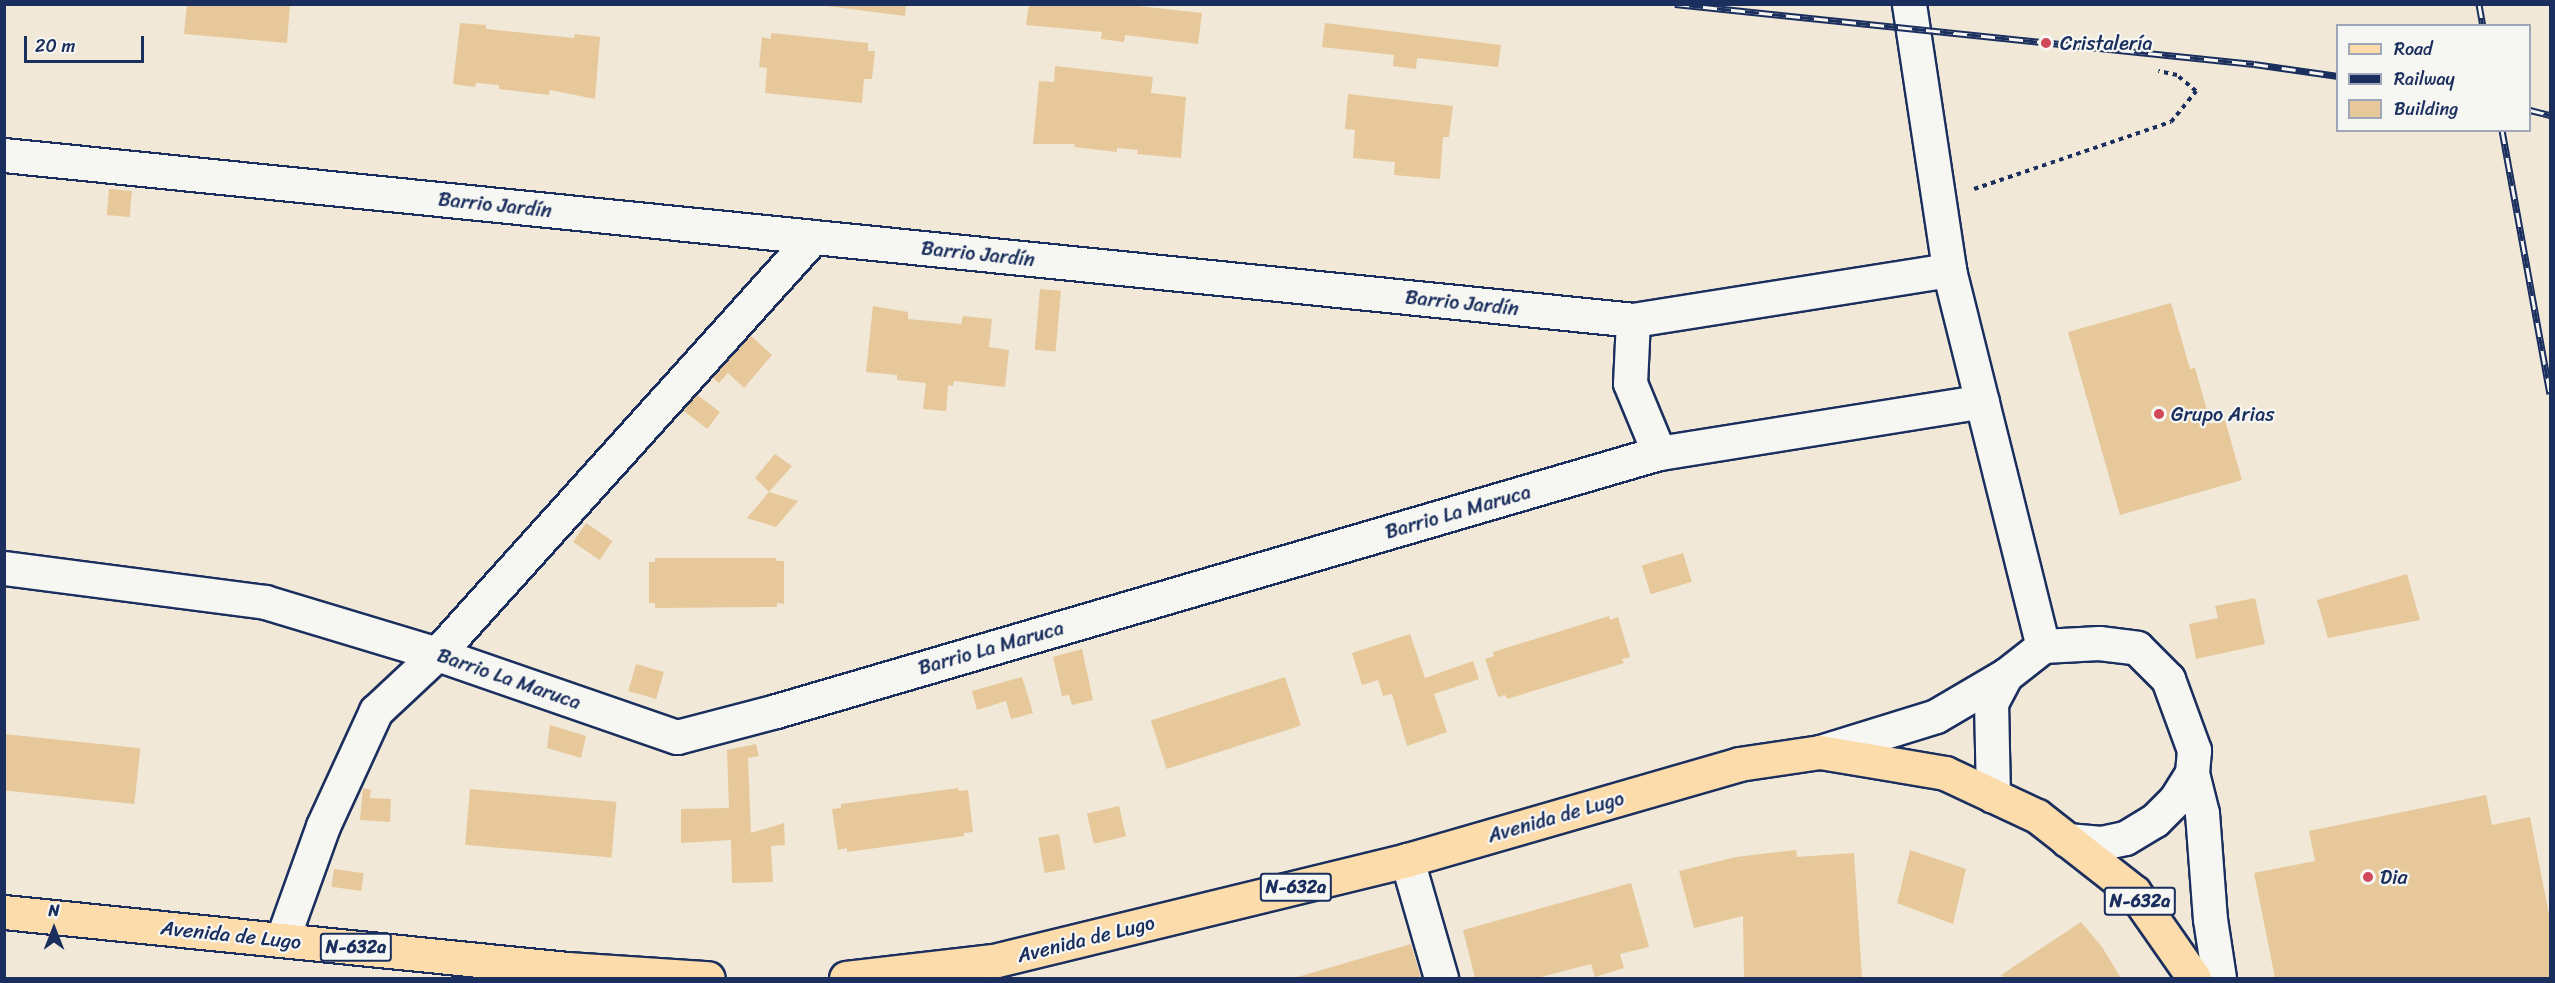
<!DOCTYPE html>
<html>
<head>
<meta charset="utf-8">
<style>
	body { margin:0 }
	#map { position:relative; width:2555px; height:983px; overflow:hidden; background:#f1e8d8; font-family:Sriracha,sans-serif }
	div>[style] { position:absolute }
	.building>* { inset:0; background:#e6c89a; transform-origin:0 0 }
	.path>* { height:4px; margin-top:-2px; transform-origin:0; background:repeating-linear-gradient(90deg,#1b2f5e 0 4.5px,transparent 0 9px) }
	.roads { filter:drop-shadow(2px 0 #1b2f5e) drop-shadow(-2px 0 #1b2f5e) drop-shadow(0 2px #1b2f5e) drop-shadow(0 -2px #1b2f5e) }
	.minor>* { height:33px; margin:-16.5px; padding:0 16.5px; transform-origin:16.5px; border-radius:16.5px; background:#f6f6f2 }
	.major>* { height:33px; margin:-16.5px; padding:0 16.5px; transform-origin:16.5px; border-radius:16.5px; background:#fddcac }
	.rail>* { height:7px; margin-top:-3.5px; transform-origin:0; background:repeating-linear-gradient(90deg,#f6f6f2 0 14px,#1b2f5e 0 28px); box-sizing:border-box; border-block:2px solid #1b2f5e }
	.dots>* { width:16px; height:16px; translate:-50% -50%; box-sizing:border-box; border:3px solid #f6f6f2; border-radius:50% }
	span { translate:-50% -50%; white-space:nowrap; text-align:center; line-height:1.15; -webkit-text-stroke:4.5px #f6f6f2; paint-order:stroke }
	.shield-label span { padding:2px 4px; background:#f6f6f2; border:2px solid; border-radius:4px; -webkit-text-stroke-width:0 }
	.shield-label { font-size:18px; color:#1b2f5e; font-weight:700 }
	.poi-label { font-size:20px; color:#1b2f5e }
	.left { translate:0 -50%; text-align:left }
	.street-label { font-size:20px; color:#1b2f5e }
	.frame { position:absolute; inset:0; border:6px solid #1b2f5e; pointer-events:none }
	.legend { position:absolute; left:2336px; top:24px; width:195px; height:108px; box-sizing:border-box; background:#f6f6f2; border:2px solid #9ea6b7; margin:0; padding:8px 10px; list-style:none; font-size:18px; color:#1b2f5e }
	.legend li { display:flex; align-items:center; gap:12px; height:30px }
	.legend b { width:30px; border:2px solid #9ea6b7 }
	.north { position:absolute; left:24px; top:899px; width:60px; height:60px; -webkit-text-stroke:4px #f6f6f2; paint-order:stroke; rotate:0deg; font-size:16px; font-weight:700; line-height:24px; text-align:center; color:#1b2f5e }
	.north::after { content:''; display:block; margin:auto; width:21px; height:27px; background:#1b2f5e; clip-path:polygon(50% 0,100% 100%,50% 72%,0 100%) }
	.scale { position:absolute; left:24px; top:36px; width:120px; height:27px; box-sizing:border-box; border:3px solid #1b2f5e; border-top:0; padding-left:8px; font-size:18px; line-height:21px; white-space:nowrap; color:#1b2f5e; -webkit-text-stroke:4px #f6f6f2; paint-order:stroke }
</style>
</head>
<body>
<div id="map">
	<div class="building">
		<i style="clip-path:polygon(187px 4px,290px 4px,287px 43px,184px 34px)"></i>
		<i style="clip-path:polygon(811px 4px,906px 4px,905px 16px)"></i>
		<i style="clip-path:polygon(1029px 4px,1120px 4px,1202px 13px,1198px 44px,1125px 35px,1124px 42px,1101px 39px,1102px 32px,1026px 25px)"></i>
		<i style="clip-path:polygon(460px 23px,486px 25px,486px 29px,574px 38px,575px 34px,600px 37px,595px 99px,550px 90px,549px 95px,499px 89px,499px 85px,476px 83px,475px 87px,453px 84px)"></i>
		<i style="clip-path:polygon(1325px 23px,1501px 45px,1498px 67px,1417px 58px,1416px 69px,1393px 66px,1394px 55px,1322px 47px)"></i>
		<i style="clip-path:polygon(771px 33px,868px 43px,868px 51px,875px 51px,872px 79px,864px 79px,862px 103px,765px 93px,767px 68px,759px 67px,762px 37px,771px 39px)"></i>
		<i style="clip-path:polygon(1055px 66px,1153px 77px,1151px 93px,1186px 97px,1181px 158px,1137px 154px,1138px 150px,1117px 148px,1117px 152px,1074px 147px,1075px 144px,1033px 144px,1039px 81px,1054px 82px)"></i>
		<i style="clip-path:polygon(1348px 94px,1453px 106px,1449px 137px,1443px 137px,1440px 179px,1394px 175px,1395px 162px,1353px 158px,1355px 130px,1345px 129px)"></i>
		<i style="left:109px;top:189px;width:23px;height:26px;rotate:5deg"></i>
		<i style="left:1040px;top:289px;width:21px;height:61px;rotate:5deg"></i>
		<i style="clip-path:polygon(2171px 303px,2190px 369px,2195px 368px,2211px 424px,2225px 420px,2242px 480px,2120px 515px,2068px 332px)"></i>
		<i style="clip-path:polygon(873px 306px,908px 312px,908px 319px,961px 324px,963px 316px,992px 319px,989px 347px,1009px 350px,1005px 387px,954px 381px,953px 386px,948px 385px,946px 411px,923px 409px,926px 383px,897px 380px,897px 375px,866px 372px)"></i>
		<i style="clip-path:polygon(744px 330px,772px 355px,744px 388px,728px 373px,719px 383px,708px 374px)"></i>
		<i style="left:692px;top:391px;width:35px;height:21px;rotate:37deg"></i>
		<i style="clip-path:polygon(775px 454px,792px 466px,769px 492px,755px 478px)"></i>
		<i style="clip-path:polygon(769px 492px,798px 501px,776px 527px,747px 518px)"></i>
		<i style="left:586px;top:523px;width:32px;height:23px;rotate:34deg"></i>
		<i style="left:1683px;top:553px;width:30px;height:43px;rotate:73deg"></i>
		<i style="clip-path:polygon(655px 558px,776px 558px,777px 561px,784px 561px,784px 604px,777px 603px,777px 607px,655px 608px,655px 603px,649px 603px,649px 562px,655px 562px)"></i>
		<i style="clip-path:polygon(2407px 574px,2420px 620px,2328px 638px,2317px 600px)"></i>
		<i style="clip-path:polygon(2255px 598px,2265px 644px,2196px 659px,2189px 624px,2218px 618px,2215px 606px)"></i>
		<i style="clip-path:polygon(1609px 616px,1610px 620px,1618px 617px,1630px 657px,1622px 659px,1624px 663px,1507px 699px,1505px 695px,1498px 697px,1485px 659px,1494px 656px,1493px 652px)"></i>
		<i style="clip-path:polygon(1410px 634px,1425px 678px,1473px 661px,1479px 679px,1434px 694px,1447px 732px,1407px 746px,1392px 694px,1383px 696px,1378px 680px,1362px 685px,1352px 653px)"></i>
		<i style="clip-path:polygon(1082px 649px,1093px 700px,1072px 705px,1069px 695px,1062px 696px,1053px 657px)"></i>
		<i style="left:636px;top:664px;width:29px;height:28px;rotate:16deg"></i>
		<i style="clip-path:polygon(1022px 677px,1033px 713px,1011px 719px,1006px 701px,977px 710px,972px 691px)"></i>
		<i style="left:1285px;top:677px;width:51px;height:141px;rotate:72deg"></i>
		<i style="clip-path:polygon(550px 725px,586px 736px,581px 758px,547px 748px)"></i>
		<i style="left:4px;top:734px;width:137px;height:56px;rotate:6deg"></i>
		<i style="clip-path:polygon(756px 744px,759px 756px,748px 758px,751px 833px,784px 823px,785px 845px,771px 846px,773px 882px,732px 883px,731px 840px,681px 843px,681px 809px,729px 808px,727px 750px)"></i>
		<i style="clip-path:polygon(363px 788px,371px 790px,370px 798px,391px 799px,390px 822px,360px 820px)"></i>
		<i style="clip-path:polygon(958px 788px,959px 791px,968px 790px,973px 832px,964px 833px,964px 836px,847px 852px,847px 848px,838px 850px,832px 809px,841px 808px,841px 804px)"></i>
		<i style="left:470px;top:789px;width:147px;height:56px;rotate:5deg"></i>
		<i style="clip-path:polygon(2486px 795px,2492px 825px,2530px 817px,2550px 920px,2550px 978px,2275px 978px,2254px 873px,2315px 861px,2309px 831px)"></i>
		<i style="left:1119px;top:806px;width:31px;height:33px;rotate:77deg"></i>
		<i style="left:1059px;top:834px;width:36px;height:21px;rotate:80deg"></i>
		<i style="clip-path:polygon(1796px 850px,1797px 857px,1854px 853px,1862px 978px,1744px 978px,1743px 916px,1694px 928px,1679px 871px,1736px 857px)"></i>
		<i style="clip-path:polygon(1910px 850px,1966px 869px,1953px 924px,1897px 903px)"></i>
		<i style="left:334px;top:869px;width:30px;height:18px;rotate:8deg"></i>
		<i style="clip-path:polygon(1631px 883px,1649px 947px,1620px 954px,1624px 968px,1595px 977px,1591px 964px,1537px 978px,1475px 978px,1463px 930px)"></i>
		<i style="clip-path:polygon(2081px 922px,2102px 947px,2121px 978px,2005px 978px,2001px 975px)"></i>
		<i style="clip-path:polygon(1411px 944px,1421px 978px,1294px 978px)"></i>
	</div>
	<div class="path">
		<i style="left:1974px;top:189px;width:208px;rotate:-18.8deg"></i>
		<i style="left:2171px;top:122px;width:40px;rotate:-51deg"></i>
		<i style="left:2196px;top:91px;width:25px;rotate:-140deg"></i>
		<i style="left:2177px;top:75px;width:19px;rotate:-168deg"></i>
	</div>
	<div class="roads">
		<div class="minor">
			<i style="left:1909px;top:4px;width:269px;rotate:81.4deg"></i>
			<i style="left:1949px;top:270px;width:388px;rotate:76deg"></i>
			<i style="left:4px;top:155px;width:1637px;rotate:5.78deg"></i>
			<i style="left:1633px;top:320px;width:320px;rotate:-9deg"></i>
			<i style="left:1633px;top:320px;width:63px;rotate:92.7deg"></i>
			<i style="left:1630px;top:383px;width:76px;rotate:67.5deg"></i>
			<i style="left:4px;top:568px;width:263px;rotate:7.4deg"></i>
			<i style="left:265px;top:602px;width:180px;rotate:16.8deg"></i>
			<i style="left:437px;top:654px;width:254px;rotate:19.1deg"></i>
			<i style="left:677px;top:737px;width:102px;rotate:-14.7deg"></i>
			<i style="left:776px;top:711px;width:920px;rotate:-16.29deg"></i>
			<i style="left:1659px;top:453px;width:327px;rotate:-9.1deg"></i>
			<i style="left:1820px;top:752px;width:121px;rotate:-17.2deg"></i>
			<i style="left:1936px;top:716px;width:81px;rotate:-30.4deg"></i>
			<i style="left:2006px;top:675px;width:47px;rotate:-38.1deg"></i>
			<i style="left:2043px;top:646px;width:56px;rotate:-3.1deg"></i>
			<i style="left:2099px;top:643px;width:38px;rotate:7deg"></i>
			<i style="left:2137px;top:648px;width:44px;rotate:45deg"></i>
			<i style="left:2168px;top:679px;width:76px;rotate:69.9deg"></i>
			<i style="left:2194px;top:750px;width:23px;rotate:95deg"></i>
			<i style="left:2192px;top:773px;width:31px;rotate:122deg"></i>
			<i style="left:2176px;top:799px;width:30px;rotate:135deg"></i>
			<i style="left:2155px;top:820px;width:35px;rotate:149deg"></i>
			<i style="left:2125px;top:838px;width:25px;rotate:168deg"></i>
			<i style="left:2101px;top:843px;width:34px;rotate:-175deg"></i>
			<i style="left:2192px;top:773px;width:41px;rotate:76deg"></i>
			<i style="left:2202px;top:813px;width:106px;rotate:85.7deg"></i>
			<i style="left:2210px;top:919px;width:60px;rotate:81.3deg"></i>
			<i style="left:1993px;top:796px;width:93px;rotate:-91.2deg"></i>
			<i style="left:1991px;top:703px;width:32px;rotate:-62deg"></i>
			<i style="left:1407px;top:860px;width:123px;rotate:73.9deg"></i>
			<i style="left:282px;top:940px;width:121px;rotate:-70.2deg"></i>
			<i style="left:323px;top:826px;width:127px;rotate:-65.3deg"></i>
			<i style="left:376px;top:711px;width:83px;rotate:-43.1deg"></i>
			<i style="left:437px;top:654px;width:561px;rotate:-47.96deg"></i>
		</div>
		<div class="major">
			<i style="left:4px;top:912px;width:566px;rotate:5.78deg"></i>
			<i style="left:567px;top:969px;width:141px;rotate:3.7deg"></i>
			<i style="left:846px;top:978px;width:148px;rotate:-6.6deg"></i>
			<i style="left:993px;top:961px;width:426px;rotate:-13.7deg"></i>
			<i style="left:1407px;top:860px;width:346px;rotate:-16.1deg"></i>
			<i style="left:1739px;top:764px;width:82px;rotate:-8.4deg"></i>
			<i style="left:1820px;top:752px;width:127px;rotate:9.5deg"></i>
			<i style="left:1945px;top:773px;width:102px;rotate:25.1deg"></i>
			<i style="left:2037px;top:816px;width:123px;rotate:38.1deg"></i>
			<i style="left:2134px;top:892px;width:105px;rotate:55.1deg"></i>
		</div>
	</div>
	<div class="rail">
		<i style="left:1675px;top:4px;width:582px;rotate:5.92deg"></i>
		<i style="left:2254px;top:64px;width:85px;rotate:8.1deg"></i>
		<i style="left:2479px;top:4px;width:22px;rotate:80deg"></i>
		<i style="left:2530px;top:110px;width:21px;rotate:14deg"></i>
		<i style="left:2502px;top:130px;width:268px;rotate:79.7deg"></i>
	</div>
	<div class="dots">
		<i style="left:2046px;top:43px;background:#d1495b"></i>
		<i style="left:2159px;top:414px;background:#d1495b"></i>
		<i style="left:2368px;top:877px;background:#d1495b"></i>
	</div>
	<div class="shield-label">
		<span style="left:1296px;top:887px">N-632a</span>
		<span style="left:2140px;top:901px">N-632a</span>
		<span style="left:356px;top:947px">N-632a</span>
	</div>
	<div class="poi-label">
		<span class="left" style="left:2060px;top:43px">Cristalería</span>
		<span class="left" style="left:2171px;top:414px">Grupo Arias</span>
		<span class="left" style="left:2380px;top:877px">Dia</span>
	</div>
	<div class="street-label">
		<span style="left:495px;top:205px;rotate:6deg">Barrio Jardín</span>
		<span style="left:978px;top:254px;rotate:6deg">Barrio Jardín</span>
		<span style="left:1462px;top:303px;rotate:6deg">Barrio Jardín</span>
		<span style="left:1458px;top:512px;rotate:-16deg">Barrio La Maruca</span>
		<span style="left:991px;top:648px;rotate:-16deg">Barrio La Maruca</span>
		<span style="left:509px;top:679px;rotate:19deg">Barrio La Maruca</span>
		<span style="left:1556px;top:817px;rotate:-16deg">Avenida de Lugo</span>
		<span style="left:231px;top:935px;rotate:6deg">Avenida de Lugo</span>
		<span style="left:1086px;top:939px;rotate:-14deg">Avenida de Lugo</span>
	</div>
	<div class="frame"></div>
	<ul class="legend">
	<li><b style="height:8px;background:#fddcac"></b>Road</li>
	<li><b style="height:8px;background:#1b2f5e"></b>Railway</li>
	<li><b style="height:16px;background:#e6c89a"></b>Building</li>
	</ul>
	<div class="north">N</div>
	<div class="scale">20 m</div>
</div>
</body>
</html>
